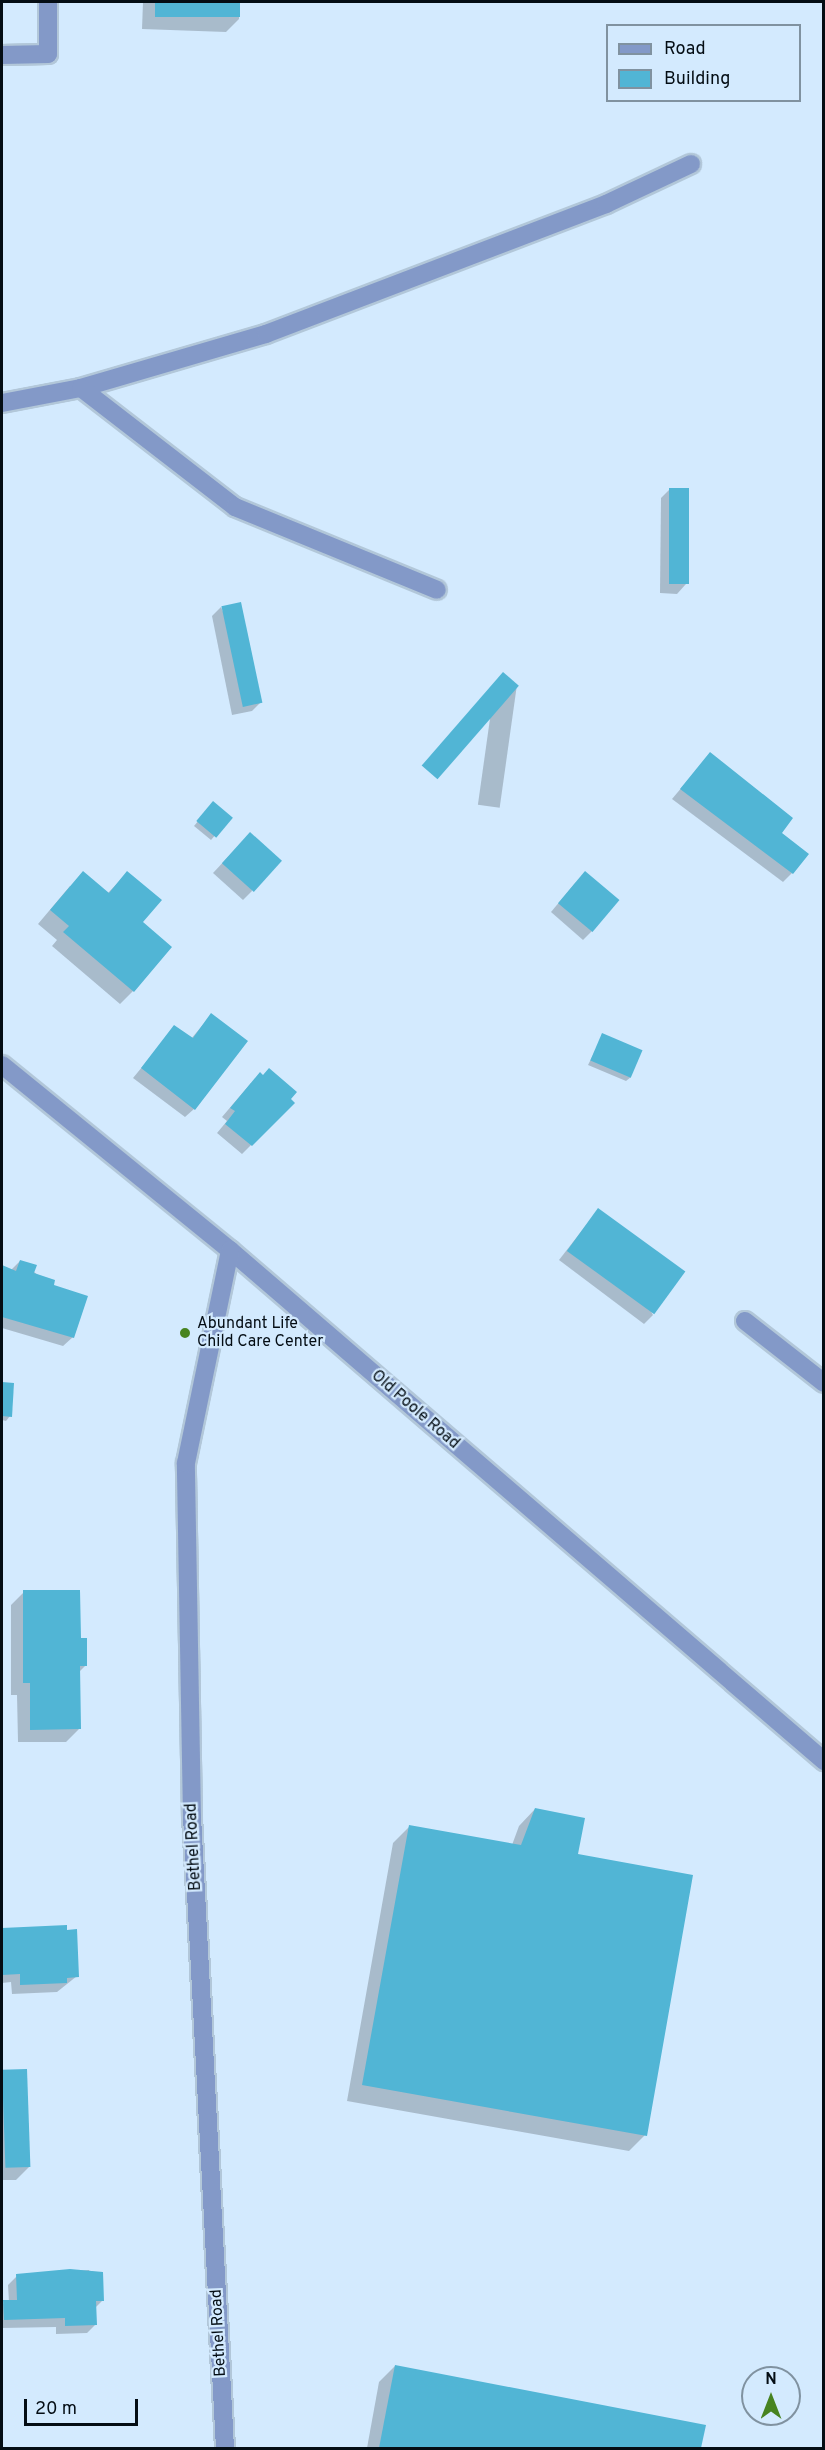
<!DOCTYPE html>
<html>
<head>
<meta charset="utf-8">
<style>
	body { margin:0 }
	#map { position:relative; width:825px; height:2450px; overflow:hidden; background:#d3eafe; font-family:Overpass,sans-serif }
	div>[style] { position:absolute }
	.shadow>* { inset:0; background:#0003; transform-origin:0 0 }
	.building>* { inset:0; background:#51b5d5; transform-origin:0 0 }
	.roads { filter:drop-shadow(2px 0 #b2c7d9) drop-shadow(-2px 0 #b2c7d9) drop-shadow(0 2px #b2c7d9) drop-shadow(0 -2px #b2c7d9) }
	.minor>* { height:18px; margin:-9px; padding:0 9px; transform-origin:9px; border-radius:9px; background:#8399c8 }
	.dots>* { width:16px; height:16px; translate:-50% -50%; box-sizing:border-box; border:3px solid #d3eafe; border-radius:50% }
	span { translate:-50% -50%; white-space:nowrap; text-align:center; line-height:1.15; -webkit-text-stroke:4.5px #d3eafe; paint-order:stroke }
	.poi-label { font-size:16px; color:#040d14 }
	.left { translate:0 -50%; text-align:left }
	.street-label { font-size:16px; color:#040d14 }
	.frame { position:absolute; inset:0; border:3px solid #040d14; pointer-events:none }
	.legend { position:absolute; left:606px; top:24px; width:195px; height:78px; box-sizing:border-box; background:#d3eafe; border:2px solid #8092a0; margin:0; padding:8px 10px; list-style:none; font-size:18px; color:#040d14 }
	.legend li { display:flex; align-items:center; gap:12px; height:30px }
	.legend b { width:30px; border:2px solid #8092a0 }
	.north { position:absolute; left:741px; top:2366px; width:60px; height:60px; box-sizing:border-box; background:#d3eafe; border:2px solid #8092a0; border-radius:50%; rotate:0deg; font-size:16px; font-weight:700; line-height:24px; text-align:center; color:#040d14 }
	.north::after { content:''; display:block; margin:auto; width:21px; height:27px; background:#478320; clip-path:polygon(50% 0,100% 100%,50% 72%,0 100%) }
	.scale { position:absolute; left:24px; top:2399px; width:114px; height:27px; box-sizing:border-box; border:3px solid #040d14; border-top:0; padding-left:8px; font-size:18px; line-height:21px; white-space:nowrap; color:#040d14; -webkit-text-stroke:4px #d3eafe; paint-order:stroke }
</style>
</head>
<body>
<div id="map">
	<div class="shadow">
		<i style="clip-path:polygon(143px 2px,239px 2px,239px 19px,226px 32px,142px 29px)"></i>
		<i style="clip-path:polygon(670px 489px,686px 584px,677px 594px,660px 593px,661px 498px)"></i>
		<i style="clip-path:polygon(221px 607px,261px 702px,252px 711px,232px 715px,212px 616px)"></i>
		<i style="left:495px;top:683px;width:22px;height:123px;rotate:8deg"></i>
		<i style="clip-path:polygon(710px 754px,780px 833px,792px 873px,783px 882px,672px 799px)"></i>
		<i style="clip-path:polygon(209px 808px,230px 818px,211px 840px,194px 826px)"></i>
		<i style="clip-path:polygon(241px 843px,252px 891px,243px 900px,213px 873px)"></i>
		<i style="clip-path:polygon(127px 873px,141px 923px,133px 991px,120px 1004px,52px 946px,57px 940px,38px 924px,70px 886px,107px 894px)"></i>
		<i style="clip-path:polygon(576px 882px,592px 931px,583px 940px,551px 912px)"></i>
		<i style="clip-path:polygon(211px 1015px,194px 1109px,185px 1117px,133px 1078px,175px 1027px,191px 1039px)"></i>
		<i style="clip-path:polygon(603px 1035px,631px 1077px,626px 1081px,588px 1065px)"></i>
		<i style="clip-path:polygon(251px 1083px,293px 1103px,242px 1154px,217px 1133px,227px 1121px,222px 1117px)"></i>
		<i style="clip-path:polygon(598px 1210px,653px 1315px,644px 1324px,559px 1260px)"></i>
		<i style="clip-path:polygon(20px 1261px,52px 1286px,73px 1337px,63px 1346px,2px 1328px,2px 1267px,11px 1270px)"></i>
		<i style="clip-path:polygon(2px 1383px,13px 1384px,10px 1416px,6px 1421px,2px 1420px)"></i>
		<i style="clip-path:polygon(24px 1592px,79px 1639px,86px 1665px,79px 1672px,79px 1729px,66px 1742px,18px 1742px,17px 1695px,11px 1695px,11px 1605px)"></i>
		<i style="clip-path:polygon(535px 1809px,576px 1855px,645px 2135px,629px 2151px,347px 2101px,393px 1843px,409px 1827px,512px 1845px,519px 1826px)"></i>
		<i style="clip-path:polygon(66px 1926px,77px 1976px,57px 1992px,12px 1994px,11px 1982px,2px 1983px,2px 1929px)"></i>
		<i style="clip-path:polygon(26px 2071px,29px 2167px,16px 2180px,2px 2180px,2px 2072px)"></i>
		<i style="clip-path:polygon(89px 2270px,103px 2300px,95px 2308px,96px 2324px,87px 2333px,56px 2334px,56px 2327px,2px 2328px,2px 2304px,9px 2302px,8px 2285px,17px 2276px)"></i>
		<i style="clip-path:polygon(395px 2366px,704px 2426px,700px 2448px,367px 2448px,379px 2382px)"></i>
	</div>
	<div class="building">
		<i style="left:155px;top:2px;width:85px;height:15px"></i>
		<i style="left:669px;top:488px;width:20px;height:96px"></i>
		<i style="left:241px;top:602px;width:103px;height:20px;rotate:78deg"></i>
		<i style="left:503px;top:672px;width:21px;height:124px;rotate:41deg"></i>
		<i style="clip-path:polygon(710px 752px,793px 818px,782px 833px,809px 854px,793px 874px,680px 789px)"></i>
		<i style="left:213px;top:801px;width:26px;height:26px;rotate:40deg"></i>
		<i style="left:250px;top:832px;width:43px;height:42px;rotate:42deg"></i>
		<i style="clip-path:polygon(83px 871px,109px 893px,127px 871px,162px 900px,143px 922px,172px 947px,134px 992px,63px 932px,69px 926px,50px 910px)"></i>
		<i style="left:585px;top:871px;width:45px;height:42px;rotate:40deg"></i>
		<i style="clip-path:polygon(211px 1013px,248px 1041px,195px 1110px,141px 1068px,174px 1025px,193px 1038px)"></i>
		<i style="left:602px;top:1033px;width:44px;height:30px;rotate:23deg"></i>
		<i style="clip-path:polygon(269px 1068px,297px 1092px,291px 1099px,295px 1103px,252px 1146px,225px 1124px,235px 1111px,230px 1108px,260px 1072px,263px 1075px)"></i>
		<i style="left:598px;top:1208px;width:108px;height:53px;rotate:36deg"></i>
		<i style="clip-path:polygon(20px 1260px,37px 1265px,34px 1273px,55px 1280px,54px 1285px,88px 1296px,74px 1338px,2px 1317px,2px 1265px,16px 1271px)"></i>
		<i style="clip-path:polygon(2px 1382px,14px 1383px,12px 1417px,2px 1416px)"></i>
		<i style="clip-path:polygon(23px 1590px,80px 1590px,81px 1638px,87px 1638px,87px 1666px,80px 1666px,81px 1729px,30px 1730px,30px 1683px,23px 1683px)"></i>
		<i style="clip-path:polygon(535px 1808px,585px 1818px,578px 1854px,693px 1875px,647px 2136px,362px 2085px,409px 1825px,521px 1845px)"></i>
		<i style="clip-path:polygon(67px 1925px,67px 1930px,77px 1929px,79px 1977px,67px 1978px,67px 1983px,20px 1985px,20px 1974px,2px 1975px,2px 1928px)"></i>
		<i style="left:27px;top:2069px;width:98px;height:25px;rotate:88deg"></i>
		<i style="clip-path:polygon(70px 2269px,103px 2272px,104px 2301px,96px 2301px,97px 2325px,65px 2326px,65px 2318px,4px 2320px,3px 2300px,17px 2300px,16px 2274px)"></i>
		<i style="clip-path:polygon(395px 2365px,706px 2425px,701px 2448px,379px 2448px)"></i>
	</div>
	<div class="roads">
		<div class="minor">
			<i style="left:2px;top:55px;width:46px;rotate:-1.2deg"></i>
			<i style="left:48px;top:54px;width:52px;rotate:-90deg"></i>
			<i style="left:81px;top:388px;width:193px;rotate:-16.3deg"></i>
			<i style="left:266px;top:334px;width:364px;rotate:-20.9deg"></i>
			<i style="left:606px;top:204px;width:94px;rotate:-25.2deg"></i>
			<i style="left:2px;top:403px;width:80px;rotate:-10.8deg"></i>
			<i style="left:81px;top:388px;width:195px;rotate:37.7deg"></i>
			<i style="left:235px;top:507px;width:218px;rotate:22.3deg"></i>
			<i style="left:2px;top:1065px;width:294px;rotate:39.1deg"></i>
			<i style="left:230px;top:1250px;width:784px;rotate:40.7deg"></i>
			<i style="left:745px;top:1321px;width:100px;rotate:38.1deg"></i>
			<i style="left:225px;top:2448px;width:632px;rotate:-92.99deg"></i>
			<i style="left:192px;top:1817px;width:354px;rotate:-91deg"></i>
			<i style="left:186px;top:1463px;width:217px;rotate:-78.3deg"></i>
		</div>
	</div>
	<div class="dots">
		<i style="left:185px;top:1333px;background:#478320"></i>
	</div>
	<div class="poi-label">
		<span class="left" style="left:197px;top:1333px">Abundant Life<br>Child Care Center</span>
	</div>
	<div class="street-label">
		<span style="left:415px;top:1410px;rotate:41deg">Old Poole Road</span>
		<span style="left:194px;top:1847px;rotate:-93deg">Bethel Road</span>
		<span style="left:219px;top:2333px;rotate:-93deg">Bethel Road</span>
	</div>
	<div class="frame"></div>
	<ul class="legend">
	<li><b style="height:8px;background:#8399c8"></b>Road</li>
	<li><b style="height:16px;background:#51b5d5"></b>Building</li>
	</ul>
	<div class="north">N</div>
	<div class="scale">20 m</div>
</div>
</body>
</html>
